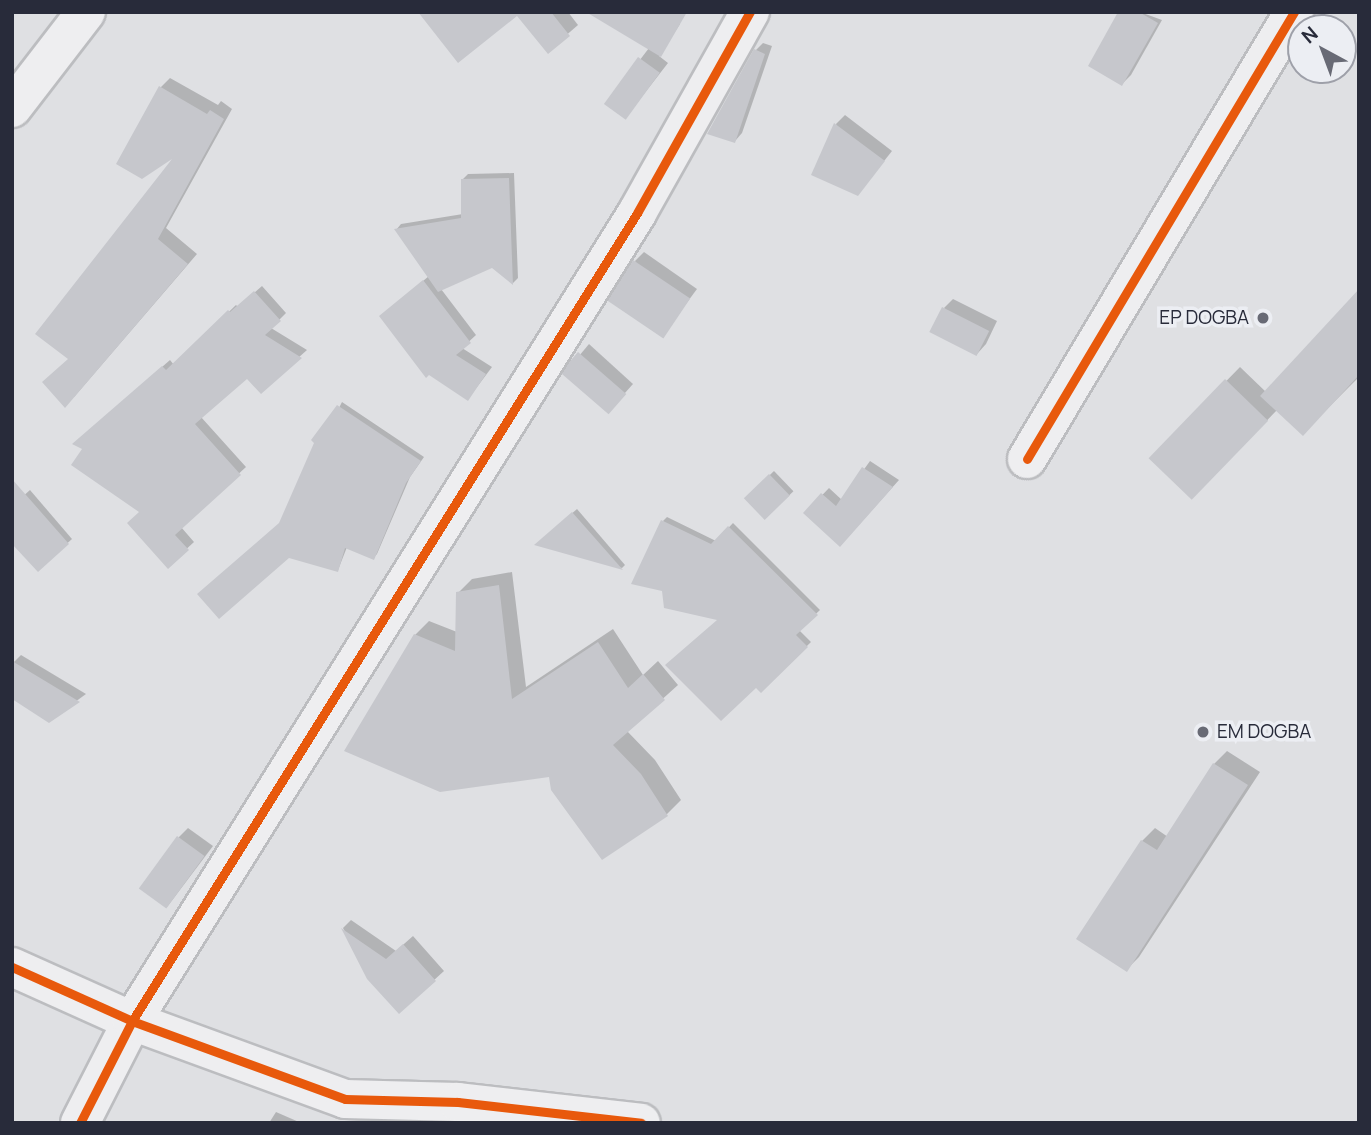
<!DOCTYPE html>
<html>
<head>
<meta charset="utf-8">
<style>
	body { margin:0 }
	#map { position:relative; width:1371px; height:1135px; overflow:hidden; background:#dfe0e3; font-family:Manrope,sans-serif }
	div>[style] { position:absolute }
	.shadow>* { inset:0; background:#0003; transform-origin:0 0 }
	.building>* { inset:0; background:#c6c7cc; transform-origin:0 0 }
	.roads { filter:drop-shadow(2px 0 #bcbdc0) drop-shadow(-2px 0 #bcbdc0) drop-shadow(0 2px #bcbdc0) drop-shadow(0 -2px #bcbdc0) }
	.minor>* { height:38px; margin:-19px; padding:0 19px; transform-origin:19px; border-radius:19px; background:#eeeef0 }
	.cycleway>* { height:9px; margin:-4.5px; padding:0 4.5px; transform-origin:4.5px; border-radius:4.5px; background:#e8590c }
	.dots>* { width:19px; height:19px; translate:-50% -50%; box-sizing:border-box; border:4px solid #eceef3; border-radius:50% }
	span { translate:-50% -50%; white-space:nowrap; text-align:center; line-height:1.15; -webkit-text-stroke:7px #eceef3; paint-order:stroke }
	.poi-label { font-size:19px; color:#282b3a }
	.right { translate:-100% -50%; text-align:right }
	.left { translate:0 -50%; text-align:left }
	.frame { position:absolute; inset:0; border:14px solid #282b3a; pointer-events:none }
	.north { position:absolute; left:1287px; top:14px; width:70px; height:70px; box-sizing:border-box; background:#eceef3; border:2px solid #9ea0a9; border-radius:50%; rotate:319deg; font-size:19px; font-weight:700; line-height:28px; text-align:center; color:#282b3a }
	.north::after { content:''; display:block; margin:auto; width:24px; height:32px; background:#686a75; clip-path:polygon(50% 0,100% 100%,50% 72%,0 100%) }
</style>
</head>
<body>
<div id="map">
	<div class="shadow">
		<i style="clip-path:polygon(517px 12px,568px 12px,578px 25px,548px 51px)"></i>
		<i style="clip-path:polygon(660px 12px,680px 24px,659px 56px,668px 63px,626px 117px,607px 103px,649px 48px)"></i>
		<i style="clip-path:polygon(1123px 12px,1140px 12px,1162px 20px,1131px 75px,1122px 84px)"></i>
		<i style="clip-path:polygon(763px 43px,772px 46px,742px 133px,735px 141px,756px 50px)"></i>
		<i style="clip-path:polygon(170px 78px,218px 105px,221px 101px,232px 109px,166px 228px,197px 254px,74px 397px,70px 359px,178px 153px,160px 88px)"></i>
		<i style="clip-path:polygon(845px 115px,892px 151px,858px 194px,836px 124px)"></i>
		<i style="clip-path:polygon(514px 173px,518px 278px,513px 283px,492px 266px,441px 289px,476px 335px,462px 348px,492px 367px,468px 399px,388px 310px,429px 276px,396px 230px,401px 224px,463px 214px,462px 180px,468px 174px)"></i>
		<i style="clip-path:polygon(644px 252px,697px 289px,662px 336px,635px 261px)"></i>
		<i style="clip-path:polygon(262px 286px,286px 313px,271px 328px,307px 350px,261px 391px,247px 376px,201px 417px,246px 467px,181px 527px,194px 542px,168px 566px,142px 511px,85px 448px,81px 438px,170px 360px,174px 365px,236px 305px,238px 307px)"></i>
		<i style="clip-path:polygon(1359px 293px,1359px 377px,1303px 433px,1277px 410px,1192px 498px,1151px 458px,1240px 367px,1266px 392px)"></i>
		<i style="clip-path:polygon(953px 299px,997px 321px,986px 344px,977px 354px,944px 308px)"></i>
		<i style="clip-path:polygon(589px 344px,633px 384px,616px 403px,564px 374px)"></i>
		<i style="clip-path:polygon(342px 402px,424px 457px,410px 477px,377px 554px,373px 558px,347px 547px,338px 570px,281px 523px)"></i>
		<i style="clip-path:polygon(870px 461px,899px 480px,847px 538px,805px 513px,829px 488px,842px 500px)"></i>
		<i style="left:774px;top:471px;width:28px;height:39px;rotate:46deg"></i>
		<i style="clip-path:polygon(30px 490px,72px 539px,38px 570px,12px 506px)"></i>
		<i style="clip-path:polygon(577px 509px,625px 565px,622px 568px,537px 544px)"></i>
		<i style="clip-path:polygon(667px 517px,716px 541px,733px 523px,820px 610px,799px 630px,811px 642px,761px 691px,663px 521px)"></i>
		<i style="clip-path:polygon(512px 572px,526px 687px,613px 629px,643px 675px,658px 661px,678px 685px,627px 731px,655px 760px,681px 800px,667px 814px,602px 857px,550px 775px,415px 635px,429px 621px,457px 632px,458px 593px,472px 579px)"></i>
		<i style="clip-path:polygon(21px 655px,86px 694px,49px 721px,14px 662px)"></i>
		<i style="clip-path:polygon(1227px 751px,1260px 772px,1139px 957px,1127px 969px,1078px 938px,1142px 841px,1155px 828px,1168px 837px,1214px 764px)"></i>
		<i style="clip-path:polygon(188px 828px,213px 846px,167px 907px,179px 837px)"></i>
		<i style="clip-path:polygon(351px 920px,396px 951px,413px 936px,444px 971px,399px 1012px,369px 978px,343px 928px)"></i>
		<i style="clip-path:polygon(276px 1112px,299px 1122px,269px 1123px)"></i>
	</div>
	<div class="building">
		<i style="clip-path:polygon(418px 12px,551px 12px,570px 36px,548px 54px,517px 16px,458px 63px)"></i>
		<i style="clip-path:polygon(586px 12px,687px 12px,661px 57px)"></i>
		<i style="clip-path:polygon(1118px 12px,1139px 12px,1158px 23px,1122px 86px,1088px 66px)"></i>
		<i style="clip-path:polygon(754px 49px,765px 54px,735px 143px,707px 134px)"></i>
		<i style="left:638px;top:57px;width:27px;height:58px;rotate:36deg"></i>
		<i style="clip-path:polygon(159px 86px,207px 114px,210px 110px,224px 119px,158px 239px,188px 264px,65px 408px,42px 382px,68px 359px,35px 334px,172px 159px,142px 179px,116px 164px)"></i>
		<i style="clip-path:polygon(834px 123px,885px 161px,858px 196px,811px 175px)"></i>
		<i style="clip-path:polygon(509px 178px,513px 285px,492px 268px,438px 292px,394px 229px,461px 218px,461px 179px)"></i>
		<i style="left:633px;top:260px;width:69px;height:48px;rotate:34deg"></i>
		<i style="clip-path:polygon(423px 280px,471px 343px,456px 355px,486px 374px,468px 401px,429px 375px,426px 378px,379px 316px)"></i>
		<i style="clip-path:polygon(1359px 289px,1359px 375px,1303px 436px,1260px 396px)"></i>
		<i style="clip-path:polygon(254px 291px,281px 321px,265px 335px,302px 358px,261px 394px,247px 379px,195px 424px,241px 475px,175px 535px,189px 550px,168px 569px,127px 523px,139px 512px,71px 465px,82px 449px,72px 444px,162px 366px,166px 370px,228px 310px,230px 312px)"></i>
		<i style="left:942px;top:307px;width:53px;height:28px;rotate:27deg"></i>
		<i style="left:578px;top:352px;width:64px;height:27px;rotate:41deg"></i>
		<i style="left:1225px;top:379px;width:60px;height:110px;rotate:44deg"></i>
		<i style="clip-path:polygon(337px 405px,421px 461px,406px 483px,374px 560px,345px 548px,338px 572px,289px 558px,219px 619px,197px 594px,279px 523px,314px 443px,311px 440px)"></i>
		<i style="clip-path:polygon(862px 467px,893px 487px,840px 547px,803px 513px,821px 493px,836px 506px)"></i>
		<i style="left:769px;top:474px;width:30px;height:35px;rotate:46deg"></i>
		<i style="clip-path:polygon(12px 479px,69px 544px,38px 572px,12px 544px)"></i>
		<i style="clip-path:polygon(572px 512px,623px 570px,534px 545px)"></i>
		<i style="clip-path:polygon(661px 520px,711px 544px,728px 526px,818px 615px,796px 635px,808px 647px,761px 693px,756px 688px,721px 721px,665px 665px,717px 620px,664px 608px,662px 591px,631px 584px)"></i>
		<i style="clip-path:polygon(499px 585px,512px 699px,598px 642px,628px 688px,643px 674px,665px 700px,613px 745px,641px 774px,668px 816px,602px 860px,551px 790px,549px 777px,440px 792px,344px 751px,414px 634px,455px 651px,456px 592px)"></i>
		<i style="clip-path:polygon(12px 661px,80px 702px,49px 723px,12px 699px)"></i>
		<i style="clip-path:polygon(1213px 763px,1248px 785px,1127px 972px,1076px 939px,1141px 840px,1157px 850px)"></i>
		<i style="left:177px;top:836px;width:34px;height:65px;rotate:36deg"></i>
		<i style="clip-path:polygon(341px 928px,386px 959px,403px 944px,436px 981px,399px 1014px,367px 979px)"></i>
	</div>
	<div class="roads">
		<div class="minor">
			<i style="left:12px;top:108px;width:121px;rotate:-52.4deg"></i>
			<i style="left:1027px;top:459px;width:521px;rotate:-59.15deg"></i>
			<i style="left:12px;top:967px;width:132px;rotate:24.2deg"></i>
			<i style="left:132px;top:1021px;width:227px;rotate:20.1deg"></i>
			<i style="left:345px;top:1099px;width:113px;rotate:1.5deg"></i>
			<i style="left:458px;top:1102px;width:184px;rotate:6.5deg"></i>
			<i style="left:80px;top:1123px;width:114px;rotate:-63deg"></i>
			<i style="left:132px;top:1021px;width:953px;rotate:-57.99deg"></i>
			<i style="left:637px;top:213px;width:231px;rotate:-60.7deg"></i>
		</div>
	</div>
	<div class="cycleway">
		<i style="left:1027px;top:459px;width:521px;rotate:-59.15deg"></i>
		<i style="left:12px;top:967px;width:132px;rotate:24.2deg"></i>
		<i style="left:132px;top:1021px;width:227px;rotate:20.1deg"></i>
		<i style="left:345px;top:1099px;width:113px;rotate:1.5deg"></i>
		<i style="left:458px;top:1102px;width:184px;rotate:6.5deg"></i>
		<i style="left:80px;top:1123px;width:114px;rotate:-63deg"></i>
		<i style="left:132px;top:1021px;width:953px;rotate:-57.99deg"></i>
		<i style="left:637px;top:213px;width:231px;rotate:-60.7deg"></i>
	</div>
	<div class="dots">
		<i style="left:1263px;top:318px;background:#686a75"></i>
		<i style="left:1203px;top:732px;background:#686a75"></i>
	</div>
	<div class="poi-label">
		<span class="right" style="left:1249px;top:318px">EP DOGBA</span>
		<span class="left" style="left:1217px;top:732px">EM DOGBA</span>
	</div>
	<div class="frame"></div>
	<div class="north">N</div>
</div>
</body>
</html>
